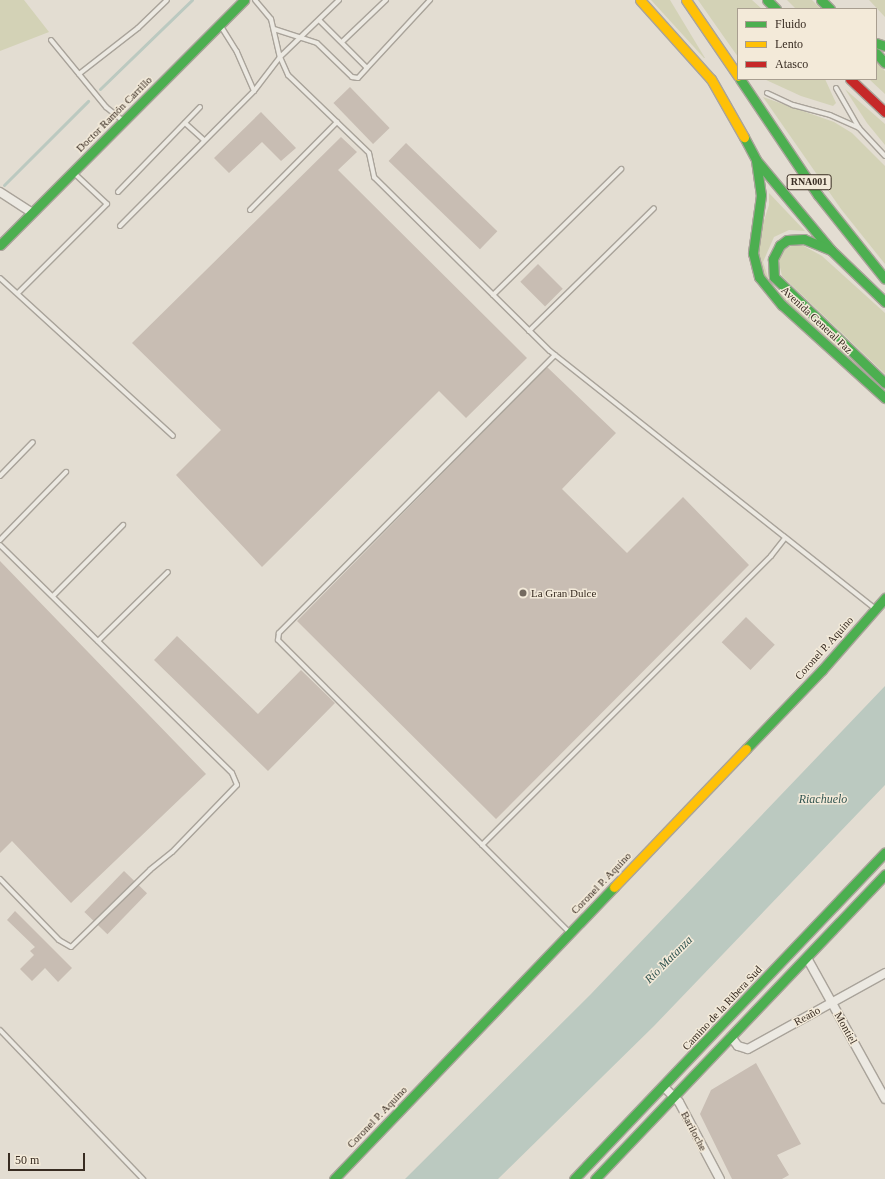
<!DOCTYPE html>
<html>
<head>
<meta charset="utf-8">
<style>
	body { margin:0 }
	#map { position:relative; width:885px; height:1179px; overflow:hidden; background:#e3ddd2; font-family:"Times New Roman",serif }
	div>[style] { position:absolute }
	.green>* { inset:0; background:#d3d2b6 }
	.water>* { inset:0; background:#bbc9c0 }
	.stream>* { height:3px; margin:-1.5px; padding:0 1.5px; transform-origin:1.5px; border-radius:1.5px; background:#bbc9c0 }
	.building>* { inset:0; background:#c8bdb3; transform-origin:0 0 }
	.roads { filter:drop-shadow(1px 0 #a9a39a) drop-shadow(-1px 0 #a9a39a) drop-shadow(0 1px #a9a39a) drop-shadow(0 -1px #a9a39a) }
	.lane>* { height:4px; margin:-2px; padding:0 2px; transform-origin:2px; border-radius:2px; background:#ece9e2 }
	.street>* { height:8px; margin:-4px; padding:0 4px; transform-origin:4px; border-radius:4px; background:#ece9e2 }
	.fast>* { height:9px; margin:-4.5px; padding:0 4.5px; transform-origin:4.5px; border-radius:4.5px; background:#4caf50 }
	.slow>* { height:9px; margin:-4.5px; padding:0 4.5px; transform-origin:4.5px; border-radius:4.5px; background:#ffc107 }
	.jam>* { height:9px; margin:-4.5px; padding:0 4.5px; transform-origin:4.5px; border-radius:4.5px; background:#c62828 }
	.dots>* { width:11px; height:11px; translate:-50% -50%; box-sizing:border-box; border:2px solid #f3ead9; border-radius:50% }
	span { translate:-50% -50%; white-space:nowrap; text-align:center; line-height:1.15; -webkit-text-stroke:3px #f3ead9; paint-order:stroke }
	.shield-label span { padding:1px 3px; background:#f3ead9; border:1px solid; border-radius:3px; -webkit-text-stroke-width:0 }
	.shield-label { font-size:10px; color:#382c22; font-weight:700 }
	.street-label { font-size:11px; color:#382c22 }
	.poi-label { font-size:11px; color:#382c22 }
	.left { translate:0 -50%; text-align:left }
	.water-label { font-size:12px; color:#335652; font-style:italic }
	.legend { position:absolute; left:737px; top:8px; width:140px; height:72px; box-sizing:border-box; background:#f3ead9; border:1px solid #a89e90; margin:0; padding:5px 7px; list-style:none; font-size:12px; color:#382c22 }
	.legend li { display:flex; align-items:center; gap:8px; height:20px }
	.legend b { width:20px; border:1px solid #a89e90 }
	.scale { position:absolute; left:8px; top:1153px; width:77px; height:18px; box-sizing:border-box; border:2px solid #382c22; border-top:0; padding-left:5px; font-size:12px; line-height:14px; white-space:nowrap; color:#382c22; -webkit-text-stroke:3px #f3ead9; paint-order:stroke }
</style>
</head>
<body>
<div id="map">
	<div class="green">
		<i style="clip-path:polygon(0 0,24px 0,49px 32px,0 51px)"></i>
		<i style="clip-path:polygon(651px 0,670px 0,705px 58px,704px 58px)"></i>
		<i style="clip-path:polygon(698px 0,752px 0,762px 9px,738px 9px,738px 57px)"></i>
		<i style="clip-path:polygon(787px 0,812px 0,821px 9px,796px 9px)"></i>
		<i style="clip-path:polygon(869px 0,885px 0,885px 17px,870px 1px)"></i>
		<i style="clip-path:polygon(876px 61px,885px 71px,885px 94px,869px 79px,876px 79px)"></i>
		<i style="clip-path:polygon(764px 79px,825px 79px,836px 103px,833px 106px,801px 96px)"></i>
		<i style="clip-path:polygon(845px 89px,885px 124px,885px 145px,867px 123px)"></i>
		<i style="clip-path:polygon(763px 97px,834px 122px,852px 133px,885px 166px,885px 264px,841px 209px)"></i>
		<i style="clip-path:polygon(769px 193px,805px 231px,789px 230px,774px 237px,763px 262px,769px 280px,778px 291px,885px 388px,885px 391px,776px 292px,766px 279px,758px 253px,760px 232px,769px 205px)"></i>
		<i style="clip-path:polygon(802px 245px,822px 256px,885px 313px,885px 374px,782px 276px,779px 263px,782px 251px,791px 246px)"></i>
	</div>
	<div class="water">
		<i style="clip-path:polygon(885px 686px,885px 785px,654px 1026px,498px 1179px,405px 1179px,590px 995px)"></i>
	</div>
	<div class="stream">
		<i style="left:100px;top:89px;width:128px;rotate:-44.1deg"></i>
		<i style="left:4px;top:185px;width:119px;rotate:-45deg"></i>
	</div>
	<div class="building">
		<i style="left:350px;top:87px;width:57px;height:23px;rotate:46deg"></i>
		<i style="clip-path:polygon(261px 112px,296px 148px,281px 161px,262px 142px,229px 173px,214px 158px)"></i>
		<i style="clip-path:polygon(341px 137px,357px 152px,338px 170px,527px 358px,466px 418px,439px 391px,262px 567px,176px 475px,221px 430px,132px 343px)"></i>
		<i style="left:406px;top:143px;width:127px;height:25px;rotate:44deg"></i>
		<i style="left:538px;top:264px;width:35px;height:25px;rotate:45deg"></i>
		<i style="clip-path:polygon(547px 367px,616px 433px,562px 489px,627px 553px,683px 497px,749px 565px,496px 819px,297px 621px)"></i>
		<i style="clip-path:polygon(0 561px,206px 774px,71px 903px,12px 841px,0 853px)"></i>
		<i style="left:746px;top:617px;width:40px;height:35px;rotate:44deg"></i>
		<i style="clip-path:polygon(177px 636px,258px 714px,301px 670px,335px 703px,268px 771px,154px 660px)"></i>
		<i style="left:124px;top:871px;width:32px;height:57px;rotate:44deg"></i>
		<i style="clip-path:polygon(15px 911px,72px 968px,58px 982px,45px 968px,32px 981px,20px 969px,34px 955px,30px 951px,35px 947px,7px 920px)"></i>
		<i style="clip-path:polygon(756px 1063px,801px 1144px,777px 1155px,789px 1175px,782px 1179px,732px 1179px,700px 1114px,711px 1090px)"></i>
	</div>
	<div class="roads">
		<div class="lane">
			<i style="left:255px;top:0;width:25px;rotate:50deg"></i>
			<i style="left:271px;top:19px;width:39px;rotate:77deg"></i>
			<i style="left:280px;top:57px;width:20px;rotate:66deg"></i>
			<i style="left:288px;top:75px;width:112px;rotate:43.9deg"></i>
			<i style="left:369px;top:153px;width:25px;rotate:78deg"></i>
			<i style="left:374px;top:177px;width:247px;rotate:44.7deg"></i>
			<i style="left:550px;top:351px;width:414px;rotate:38.4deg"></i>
			<i style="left:320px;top:21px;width:66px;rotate:45deg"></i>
			<i style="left:367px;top:68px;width:93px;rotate:-47.2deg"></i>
			<i style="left:274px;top:29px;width:45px;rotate:18deg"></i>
			<i style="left:317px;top:43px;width:49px;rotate:44.2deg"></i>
			<i style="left:352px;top:77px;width:6px;rotate:9deg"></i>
			<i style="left:358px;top:78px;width:13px;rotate:-48deg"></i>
			<i style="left:51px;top:40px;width:87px;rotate:50.6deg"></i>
			<i style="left:106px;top:107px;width:22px;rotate:39deg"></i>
			<i style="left:342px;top:42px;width:61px;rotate:-43.7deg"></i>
			<i style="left:79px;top:74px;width:75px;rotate:-37.9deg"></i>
			<i style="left:138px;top:28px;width:40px;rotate:-44deg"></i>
			<i style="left:836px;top:88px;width:46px;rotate:60.1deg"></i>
			<i style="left:859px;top:128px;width:38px;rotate:47deg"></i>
			<i style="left:254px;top:91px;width:43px;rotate:-52.6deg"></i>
			<i style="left:280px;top:57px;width:82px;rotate:-44deg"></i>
			<i style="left:767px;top:93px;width:29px;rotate:25deg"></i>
			<i style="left:793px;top:105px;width:38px;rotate:15deg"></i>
			<i style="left:830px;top:115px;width:32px;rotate:24deg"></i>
			<i style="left:185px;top:123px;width:25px;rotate:42deg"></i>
			<i style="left:118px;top:192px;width:118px;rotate:-46deg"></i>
			<i style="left:250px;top:210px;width:124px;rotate:-45.3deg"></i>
			<i style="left:120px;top:226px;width:190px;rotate:-45.2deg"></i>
			<i style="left:254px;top:91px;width:43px;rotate:-113.6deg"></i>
			<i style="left:237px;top:52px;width:32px;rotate:-122deg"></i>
			<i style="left:0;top:278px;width:234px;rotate:42.4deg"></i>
			<i style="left:18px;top:293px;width:126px;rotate:-45deg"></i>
			<i style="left:107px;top:204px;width:45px;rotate:-136.8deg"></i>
			<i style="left:493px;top:295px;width:180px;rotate:-44.5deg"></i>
			<i style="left:529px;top:331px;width:175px;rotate:-44.5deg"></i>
			<i style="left:555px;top:355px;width:392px;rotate:134.8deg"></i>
			<i style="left:279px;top:633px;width:7px;rotate:98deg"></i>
			<i style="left:278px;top:640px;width:414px;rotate:45.1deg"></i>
			<i style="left:0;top:476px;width:47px;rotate:-45.9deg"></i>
			<i style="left:0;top:540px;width:95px;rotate:-45.9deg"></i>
			<i style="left:0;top:545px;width:325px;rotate:44.5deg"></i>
			<i style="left:232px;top:773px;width:13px;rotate:67deg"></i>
			<i style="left:237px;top:785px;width:93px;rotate:134.1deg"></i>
			<i style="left:172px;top:852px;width:28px;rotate:141deg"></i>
			<i style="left:150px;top:870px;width:110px;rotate:135.7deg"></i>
			<i style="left:71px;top:947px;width:14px;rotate:-150deg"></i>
			<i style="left:59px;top:940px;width:85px;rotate:-134deg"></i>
			<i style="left:53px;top:596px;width:100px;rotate:-45.4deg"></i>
			<i style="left:98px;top:641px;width:98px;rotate:-44.6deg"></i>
			<i style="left:482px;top:845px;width:409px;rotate:-45deg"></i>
			<i style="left:771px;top:556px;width:23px;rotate:-52deg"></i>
			<i style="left:0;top:1030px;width:207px;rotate:46.2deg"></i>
		</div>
		<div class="street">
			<i style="left:0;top:192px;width:38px;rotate:33deg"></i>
			<i style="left:807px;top:958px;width:161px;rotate:61deg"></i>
			<i style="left:731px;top:1037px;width:11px;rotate:52deg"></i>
			<i style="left:738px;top:1046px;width:10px;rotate:17deg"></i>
			<i style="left:748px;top:1049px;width:157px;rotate:-29deg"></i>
			<i style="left:664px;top:1087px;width:21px;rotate:45deg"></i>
			<i style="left:679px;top:1102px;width:87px;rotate:62deg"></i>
		</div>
		<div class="fast">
			<i style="left:767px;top:0;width:13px;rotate:45deg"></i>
			<i style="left:821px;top:0;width:13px;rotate:45deg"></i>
			<i style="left:876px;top:43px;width:9px;rotate:18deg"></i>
			<i style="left:876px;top:53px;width:13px;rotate:48deg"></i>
			<i style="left:740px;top:79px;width:140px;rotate:56.1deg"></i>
			<i style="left:818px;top:195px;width:107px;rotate:51.4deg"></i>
			<i style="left:744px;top:137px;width:26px;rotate:62deg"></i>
			<i style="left:756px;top:160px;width:35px;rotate:82deg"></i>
			<i style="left:761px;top:195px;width:59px;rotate:97.9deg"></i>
			<i style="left:753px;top:253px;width:25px;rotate:76deg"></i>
			<i style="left:759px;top:277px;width:36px;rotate:51deg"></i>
			<i style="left:782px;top:305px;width:139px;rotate:42.1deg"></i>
			<i style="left:756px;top:160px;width:117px;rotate:50.2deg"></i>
			<i style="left:831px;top:250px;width:75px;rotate:43.9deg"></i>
			<i style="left:0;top:245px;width:346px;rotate:-45.1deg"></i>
			<i style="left:831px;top:250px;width:29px;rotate:-158deg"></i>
			<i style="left:804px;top:239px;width:17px;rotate:177deg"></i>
			<i style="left:787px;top:240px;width:9px;rotate:144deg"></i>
			<i style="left:780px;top:245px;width:16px;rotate:117deg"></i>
			<i style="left:773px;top:259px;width:18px;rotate:87deg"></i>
			<i style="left:774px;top:277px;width:153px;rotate:43.7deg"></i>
			<i style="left:746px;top:749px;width:110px;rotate:-46.1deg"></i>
			<i style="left:822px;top:670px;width:96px;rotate:-48.8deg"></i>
			<i style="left:334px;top:1179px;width:405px;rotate:-46.2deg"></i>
			<i style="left:574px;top:1179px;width:451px;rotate:-46.4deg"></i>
			<i style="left:595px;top:1179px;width:421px;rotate:-46.4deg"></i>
		</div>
		<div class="slow">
			<i style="left:640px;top:0;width:106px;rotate:48.1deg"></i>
			<i style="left:711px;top:79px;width:67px;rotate:60.4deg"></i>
			<i style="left:686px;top:0;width:92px;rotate:55.6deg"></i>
			<i style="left:614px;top:887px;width:191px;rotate:-46.3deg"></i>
		</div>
		<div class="jam">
			<i style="left:850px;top:79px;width:48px;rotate:43.3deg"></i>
		</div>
	</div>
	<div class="dots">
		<i style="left:523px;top:593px;background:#746a60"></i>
	</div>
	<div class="shield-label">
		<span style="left:809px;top:182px">RNA001</span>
	</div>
	<div class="street-label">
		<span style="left:114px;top:114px;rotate:-45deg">Doctor Ramón Carrillo</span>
		<span style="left:817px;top:320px;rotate:43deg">Avenida General Paz</span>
		<span style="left:824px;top:648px;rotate:-48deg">Coronel P. Aquino</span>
		<span style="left:601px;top:883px;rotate:-46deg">Coronel P. Aquino</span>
		<span style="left:722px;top:1008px;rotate:-47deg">Camino de la Ribera Sud</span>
		<span style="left:807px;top:1016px;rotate:-29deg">Reaño</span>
		<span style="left:846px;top:1028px;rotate:61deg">Montiel</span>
		<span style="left:377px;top:1117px;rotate:-46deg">Coronel P. Aquino</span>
		<span style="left:694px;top:1131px;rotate:62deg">Bariloche</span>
	</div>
	<div class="poi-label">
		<span class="left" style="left:531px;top:593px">La Gran Dulce</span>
	</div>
	<div class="water-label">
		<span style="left:823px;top:800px">Riachuelo</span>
		<span style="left:669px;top:960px;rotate:-45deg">Río Matanza</span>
	</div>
	<ul class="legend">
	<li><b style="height:5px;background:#4caf50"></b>Fluido</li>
	<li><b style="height:5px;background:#ffc107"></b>Lento</li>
	<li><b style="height:5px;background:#c62828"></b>Atasco</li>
	</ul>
	<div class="scale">50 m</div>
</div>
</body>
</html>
